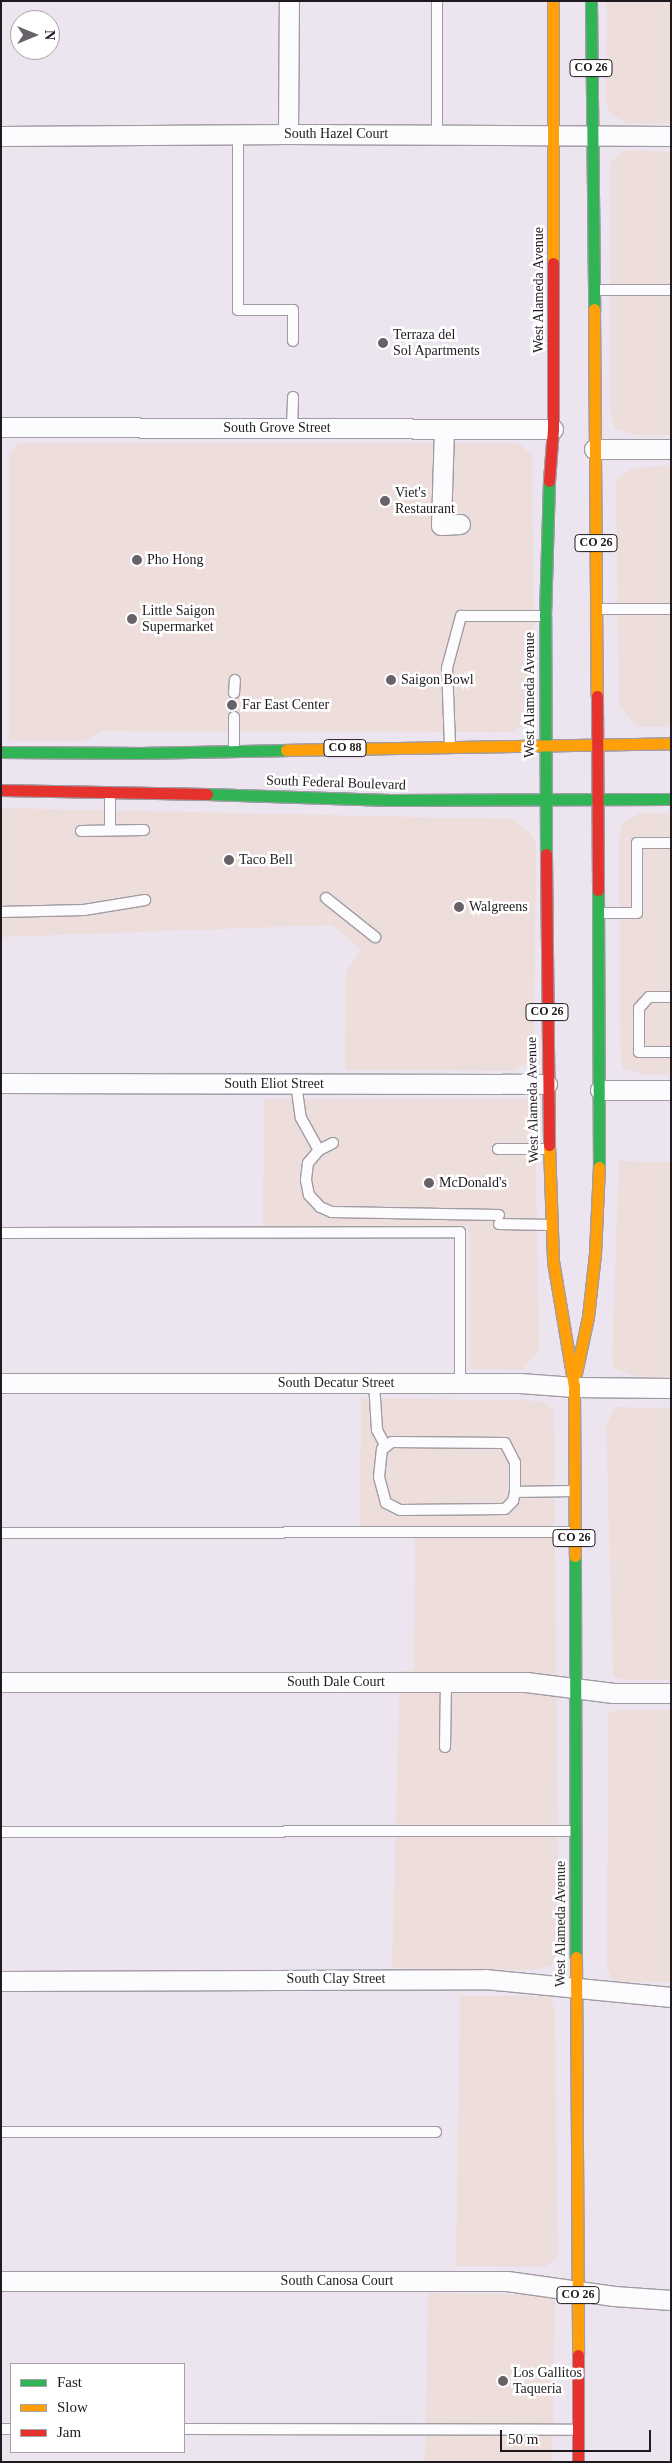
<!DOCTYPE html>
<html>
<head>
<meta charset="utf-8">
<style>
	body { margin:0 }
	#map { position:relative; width:672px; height:2463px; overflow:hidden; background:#ece5ef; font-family:"Times New Roman",serif }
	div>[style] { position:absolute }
	.commercial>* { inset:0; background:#eddddb; transform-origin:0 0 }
	.roads { filter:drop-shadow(1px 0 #a19ca3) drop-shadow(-1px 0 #a19ca3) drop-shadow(0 1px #a19ca3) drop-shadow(0 -1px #a19ca3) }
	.lane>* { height:10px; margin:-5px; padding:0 5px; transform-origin:5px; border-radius:5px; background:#fcfbfd }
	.street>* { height:19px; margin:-9.5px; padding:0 9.5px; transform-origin:9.5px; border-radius:9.5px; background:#fcfbfd }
	.fast>* { height:11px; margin:-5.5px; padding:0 5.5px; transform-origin:5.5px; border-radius:5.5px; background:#30b455 }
	.slow>* { height:11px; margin:-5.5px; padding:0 5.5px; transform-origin:5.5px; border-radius:5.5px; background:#ff9f0a }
	.jam>* { height:11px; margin:-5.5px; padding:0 5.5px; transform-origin:5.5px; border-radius:5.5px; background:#e5322d }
	.dots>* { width:14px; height:14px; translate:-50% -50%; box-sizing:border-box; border:2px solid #fff; border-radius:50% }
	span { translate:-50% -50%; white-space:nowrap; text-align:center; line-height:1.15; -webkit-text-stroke:5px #fff; paint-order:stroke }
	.shield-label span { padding:1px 4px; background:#fff; border:1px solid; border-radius:4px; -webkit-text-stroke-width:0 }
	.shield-label { font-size:12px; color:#1f1a20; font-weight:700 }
	.street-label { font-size:14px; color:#1f1a20 }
	.poi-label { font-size:14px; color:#1f1a20 }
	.left { translate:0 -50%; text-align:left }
	.frame { position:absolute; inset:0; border:2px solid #1f1a20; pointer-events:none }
	.legend { position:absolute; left:10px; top:2363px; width:175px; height:90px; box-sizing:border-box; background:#fff; border:1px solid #a5a3a6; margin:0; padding:6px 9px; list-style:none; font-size:15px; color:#1f1a20 }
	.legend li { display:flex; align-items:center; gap:10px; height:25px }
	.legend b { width:25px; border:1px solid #a5a3a6 }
	.north { position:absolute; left:10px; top:10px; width:50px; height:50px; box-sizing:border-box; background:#fff; border:1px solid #a5a3a6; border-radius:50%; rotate:90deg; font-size:14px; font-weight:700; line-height:20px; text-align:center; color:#1f1a20 }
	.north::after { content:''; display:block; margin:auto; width:18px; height:22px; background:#676168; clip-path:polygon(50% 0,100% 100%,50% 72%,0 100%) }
	.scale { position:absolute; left:500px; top:2430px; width:151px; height:22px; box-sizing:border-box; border:2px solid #1f1a20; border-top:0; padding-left:6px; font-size:15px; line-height:18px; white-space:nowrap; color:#1f1a20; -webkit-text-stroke:4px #fff; paint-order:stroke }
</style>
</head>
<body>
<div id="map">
	<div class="commercial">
		<i style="clip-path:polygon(607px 1px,671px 1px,671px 123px,628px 124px,610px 114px,606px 98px)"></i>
		<i style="clip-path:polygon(625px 150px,671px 152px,671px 435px,635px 435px,615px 428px,610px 411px,610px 162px)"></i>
		<i style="clip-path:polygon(19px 443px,518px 443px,532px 455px,534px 707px,527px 724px,511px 732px,102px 731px,85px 741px,9px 741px,9px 454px)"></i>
		<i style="clip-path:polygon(671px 465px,671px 727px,637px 727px,619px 705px,616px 480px,631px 469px)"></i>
		<i style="clip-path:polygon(1px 808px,513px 819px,531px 834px,536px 845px,534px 1043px,527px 1062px,514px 1071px,345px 1070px,346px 972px,361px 950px,332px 925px,1px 937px)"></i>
		<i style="clip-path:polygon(640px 813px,671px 813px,671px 1075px,644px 1075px,622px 1068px,620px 1036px,619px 841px,623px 822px)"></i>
		<i style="clip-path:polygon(264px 1099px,527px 1099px,535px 1111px,539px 1350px,522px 1370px,469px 1369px,469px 1226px,263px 1226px)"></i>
		<i style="clip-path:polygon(619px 1161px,671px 1162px,671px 1378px,633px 1376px,614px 1368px,612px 1360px)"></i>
		<i style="clip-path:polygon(361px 1398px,542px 1401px,554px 1410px,559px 1946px,552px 1966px,533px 1970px,392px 1968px,400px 1671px,414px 1671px,415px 1526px,360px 1526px)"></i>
		<i style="clip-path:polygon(616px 1407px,671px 1408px,671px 1680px,625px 1680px,613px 1677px,606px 1425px)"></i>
		<i style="clip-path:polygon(623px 1710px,671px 1710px,671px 1982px,613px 1982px,607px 1966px,608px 1712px)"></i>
		<i style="clip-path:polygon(460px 1996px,549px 1996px,555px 2010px,558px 2257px,545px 2267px,456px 2266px)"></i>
		<i style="left:428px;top:2293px;width:127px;height:169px;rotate:1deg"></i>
	</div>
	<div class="roads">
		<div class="lane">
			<i style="left:437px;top:1px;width:134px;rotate:90deg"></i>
			<i style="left:238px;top:134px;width:176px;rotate:90deg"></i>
			<i style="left:238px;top:310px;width:55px"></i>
			<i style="left:293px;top:310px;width:31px;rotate:90deg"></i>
			<i style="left:594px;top:290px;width:77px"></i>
			<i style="left:292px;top:428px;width:31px;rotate:-88deg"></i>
			<i style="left:597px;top:609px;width:74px"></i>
			<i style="left:234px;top:693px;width:13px;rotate:-86deg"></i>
			<i style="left:450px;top:745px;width:77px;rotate:-92.2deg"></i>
			<i style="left:447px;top:668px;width:54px;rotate:-74.9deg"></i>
			<i style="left:461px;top:616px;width:83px"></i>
			<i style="left:234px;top:751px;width:34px;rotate:-90deg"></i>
			<i style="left:110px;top:793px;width:37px;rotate:90deg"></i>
			<i style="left:81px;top:831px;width:63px;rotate:-0.9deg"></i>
			<i style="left:326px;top:898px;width:63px;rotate:38.5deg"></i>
			<i style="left:1px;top:912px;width:83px;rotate:-1.4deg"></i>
			<i style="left:84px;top:910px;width:62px;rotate:-9.3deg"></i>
			<i style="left:599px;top:913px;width:38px"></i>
			<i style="left:637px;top:913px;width:70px;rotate:-90deg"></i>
			<i style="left:637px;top:843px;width:34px"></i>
			<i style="left:671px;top:997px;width:22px;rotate:180deg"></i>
			<i style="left:649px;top:997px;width:15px;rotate:132deg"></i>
			<i style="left:639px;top:1008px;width:44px;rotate:90deg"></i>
			<i style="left:639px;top:1052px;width:32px"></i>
			<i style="left:296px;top:1084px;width:34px;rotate:82deg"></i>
			<i style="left:301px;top:1118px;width:37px;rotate:61deg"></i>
			<i style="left:333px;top:1143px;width:16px;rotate:153deg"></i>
			<i style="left:319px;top:1150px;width:17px;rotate:130deg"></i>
			<i style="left:308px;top:1163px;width:17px;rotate:97deg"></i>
			<i style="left:306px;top:1180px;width:15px;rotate:79deg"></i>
			<i style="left:309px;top:1195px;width:16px;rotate:47deg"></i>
			<i style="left:320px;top:1207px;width:13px;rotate:23deg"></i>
			<i style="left:332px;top:1212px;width:167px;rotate:1deg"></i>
			<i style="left:498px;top:1149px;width:50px"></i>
			<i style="left:499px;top:1224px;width:52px;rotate:1.1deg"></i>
			<i style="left:1px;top:1233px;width:459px;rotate:-0.1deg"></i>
			<i style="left:460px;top:1232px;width:151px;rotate:90deg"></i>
			<i style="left:374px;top:1383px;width:47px;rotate:86.3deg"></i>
			<i style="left:377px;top:1430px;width:19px;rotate:62deg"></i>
			<i style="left:392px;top:1442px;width:113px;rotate:0.5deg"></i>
			<i style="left:505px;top:1443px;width:22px;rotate:63deg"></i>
			<i style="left:515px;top:1463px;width:29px;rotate:90deg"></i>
			<i style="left:515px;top:1492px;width:9px;rotate:103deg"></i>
			<i style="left:513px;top:1501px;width:11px;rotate:135deg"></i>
			<i style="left:505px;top:1509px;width:105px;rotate:179.5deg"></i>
			<i style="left:400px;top:1510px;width:16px;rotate:-153deg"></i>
			<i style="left:386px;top:1503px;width:27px;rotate:-105deg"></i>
			<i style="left:379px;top:1477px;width:28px;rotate:-84deg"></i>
			<i style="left:382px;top:1449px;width:12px;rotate:-35deg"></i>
			<i style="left:515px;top:1492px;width:58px;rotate:-1deg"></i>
			<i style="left:1px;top:1533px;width:572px;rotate:-0.1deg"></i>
			<i style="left:445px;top:1747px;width:65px;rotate:-89.1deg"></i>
			<i style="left:1px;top:1832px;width:574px;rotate:-0.1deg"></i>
			<i style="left:1px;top:2132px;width:435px"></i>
			<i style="left:1px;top:2429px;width:10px"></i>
			<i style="left:184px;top:2429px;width:394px;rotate:0.1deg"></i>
		</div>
		<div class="street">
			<i style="left:288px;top:134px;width:133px;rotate:-89.6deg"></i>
			<i style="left:1px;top:136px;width:287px;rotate:-0.4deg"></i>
			<i style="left:288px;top:134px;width:383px;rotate:0.3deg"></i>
			<i style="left:1px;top:427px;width:552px;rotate:0.21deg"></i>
			<i style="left:444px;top:429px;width:96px;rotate:91.8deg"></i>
			<i style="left:441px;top:525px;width:19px;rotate:-3deg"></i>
			<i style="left:594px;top:449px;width:77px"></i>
			<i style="left:1px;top:1083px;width:546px;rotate:0.1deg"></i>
			<i style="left:600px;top:1090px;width:71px"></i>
			<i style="left:1px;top:1383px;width:519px"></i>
			<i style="left:520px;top:1383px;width:54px;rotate:4.2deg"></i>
			<i style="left:574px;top:1387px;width:97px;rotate:0.6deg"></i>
			<i style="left:1px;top:1682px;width:525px"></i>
			<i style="left:526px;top:1682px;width:88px;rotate:7.2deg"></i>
			<i style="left:613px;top:1693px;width:58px"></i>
			<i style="left:1px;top:1981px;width:484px;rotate:-0.2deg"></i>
			<i style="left:485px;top:1979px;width:187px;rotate:5.5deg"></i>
			<i style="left:1px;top:2281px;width:506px"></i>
			<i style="left:507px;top:2281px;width:108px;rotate:8deg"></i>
			<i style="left:614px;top:2296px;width:57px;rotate:4deg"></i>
		</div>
		<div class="fast">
			<i style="left:591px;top:1px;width:308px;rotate:89.4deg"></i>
			<i style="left:1px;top:752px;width:143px;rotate:0.4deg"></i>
			<i style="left:144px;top:753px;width:142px;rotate:-1.2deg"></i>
			<i style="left:207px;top:794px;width:183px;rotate:1.9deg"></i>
			<i style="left:390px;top:800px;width:281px;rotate:-0.2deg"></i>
			<i style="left:546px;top:854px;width:238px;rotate:-90.2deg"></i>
			<i style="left:545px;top:616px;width:135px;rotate:-88.3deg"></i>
			<i style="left:598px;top:890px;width:277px;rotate:89.8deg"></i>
			<i style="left:575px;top:1556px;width:401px;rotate:89.9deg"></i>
		</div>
		<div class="slow">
			<i style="left:553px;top:1px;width:262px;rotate:90deg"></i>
			<i style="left:594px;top:309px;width:387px;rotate:89.6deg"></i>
			<i style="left:286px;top:750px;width:385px;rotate:-1deg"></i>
			<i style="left:549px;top:1145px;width:116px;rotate:88deg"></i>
			<i style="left:553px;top:1261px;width:128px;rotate:80.5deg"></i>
			<i style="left:574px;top:1387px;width:169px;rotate:89.7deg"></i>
			<i style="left:576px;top:1373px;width:57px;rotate:-77.9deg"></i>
			<i style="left:588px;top:1317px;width:63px;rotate:-83.7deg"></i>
			<i style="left:595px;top:1254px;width:87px;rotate:-87.4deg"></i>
			<i style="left:576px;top:1957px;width:398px;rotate:89.7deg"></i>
		</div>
		<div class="jam">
			<i style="left:549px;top:481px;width:52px;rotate:-85.6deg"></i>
			<i style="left:553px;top:429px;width:166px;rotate:-90deg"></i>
			<i style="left:597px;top:696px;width:194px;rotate:89.7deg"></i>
			<i style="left:1px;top:790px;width:206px;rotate:1.1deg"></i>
			<i style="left:546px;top:854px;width:291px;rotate:89.4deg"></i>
			<i style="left:578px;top:2355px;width:107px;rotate:90deg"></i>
		</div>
	</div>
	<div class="dots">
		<i style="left:383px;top:343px;background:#676168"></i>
		<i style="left:385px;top:501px;background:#676168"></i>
		<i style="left:137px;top:560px;background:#676168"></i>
		<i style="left:132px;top:619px;background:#676168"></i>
		<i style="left:391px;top:680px;background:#676168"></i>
		<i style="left:232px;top:705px;background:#676168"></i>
		<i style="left:229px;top:860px;background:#676168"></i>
		<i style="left:459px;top:907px;background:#676168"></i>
		<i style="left:429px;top:1183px;background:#676168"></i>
		<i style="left:503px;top:2381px;background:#676168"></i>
	</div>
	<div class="shield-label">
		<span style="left:591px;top:68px">CO 26</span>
		<span style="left:596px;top:543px">CO 26</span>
		<span style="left:345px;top:748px">CO 88</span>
		<span style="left:547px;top:1012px">CO 26</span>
		<span style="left:574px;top:1538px">CO 26</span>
		<span style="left:578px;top:2295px">CO 26</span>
	</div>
	<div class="street-label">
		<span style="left:336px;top:134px">South Hazel Court</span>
		<span style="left:539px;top:290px;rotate:-90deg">West Alameda Avenue</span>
		<span style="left:277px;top:428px">South Grove Street</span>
		<span style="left:530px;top:695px;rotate:-90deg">West Alameda Avenue</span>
		<span style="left:336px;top:783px;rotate:2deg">South Federal Boulevard</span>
		<span style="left:274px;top:1084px">South Eliot Street</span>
		<span style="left:533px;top:1100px;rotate:-91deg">West Alameda Avenue</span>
		<span style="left:336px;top:1383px">South Decatur Street</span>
		<span style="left:336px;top:1682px">South Dale Court</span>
		<span style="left:561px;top:1924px;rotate:-90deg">West Alameda Avenue</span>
		<span style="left:336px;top:1979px">South Clay Street</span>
		<span style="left:337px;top:2281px">South Canosa Court</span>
	</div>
	<div class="poi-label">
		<span class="left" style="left:393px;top:343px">Terraza del<br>Sol Apartments</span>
		<span class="left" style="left:395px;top:501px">Viet's<br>Restaurant</span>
		<span class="left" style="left:147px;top:560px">Pho Hong</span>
		<span class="left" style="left:142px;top:619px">Little Saigon<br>Supermarket</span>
		<span class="left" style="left:401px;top:680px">Saigon Bowl</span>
		<span class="left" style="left:242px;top:705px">Far East Center</span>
		<span class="left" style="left:239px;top:860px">Taco Bell</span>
		<span class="left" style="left:469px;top:907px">Walgreens</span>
		<span class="left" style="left:439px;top:1183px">McDonald's</span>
		<span class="left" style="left:513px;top:2381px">Los Gallitos<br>Taqueria</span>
	</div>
	<div class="frame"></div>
	<ul class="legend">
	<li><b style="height:6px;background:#30b455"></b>Fast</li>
	<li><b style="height:6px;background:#ff9f0a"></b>Slow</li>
	<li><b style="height:6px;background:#e5322d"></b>Jam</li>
	</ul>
	<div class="north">N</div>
	<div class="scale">50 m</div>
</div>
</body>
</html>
